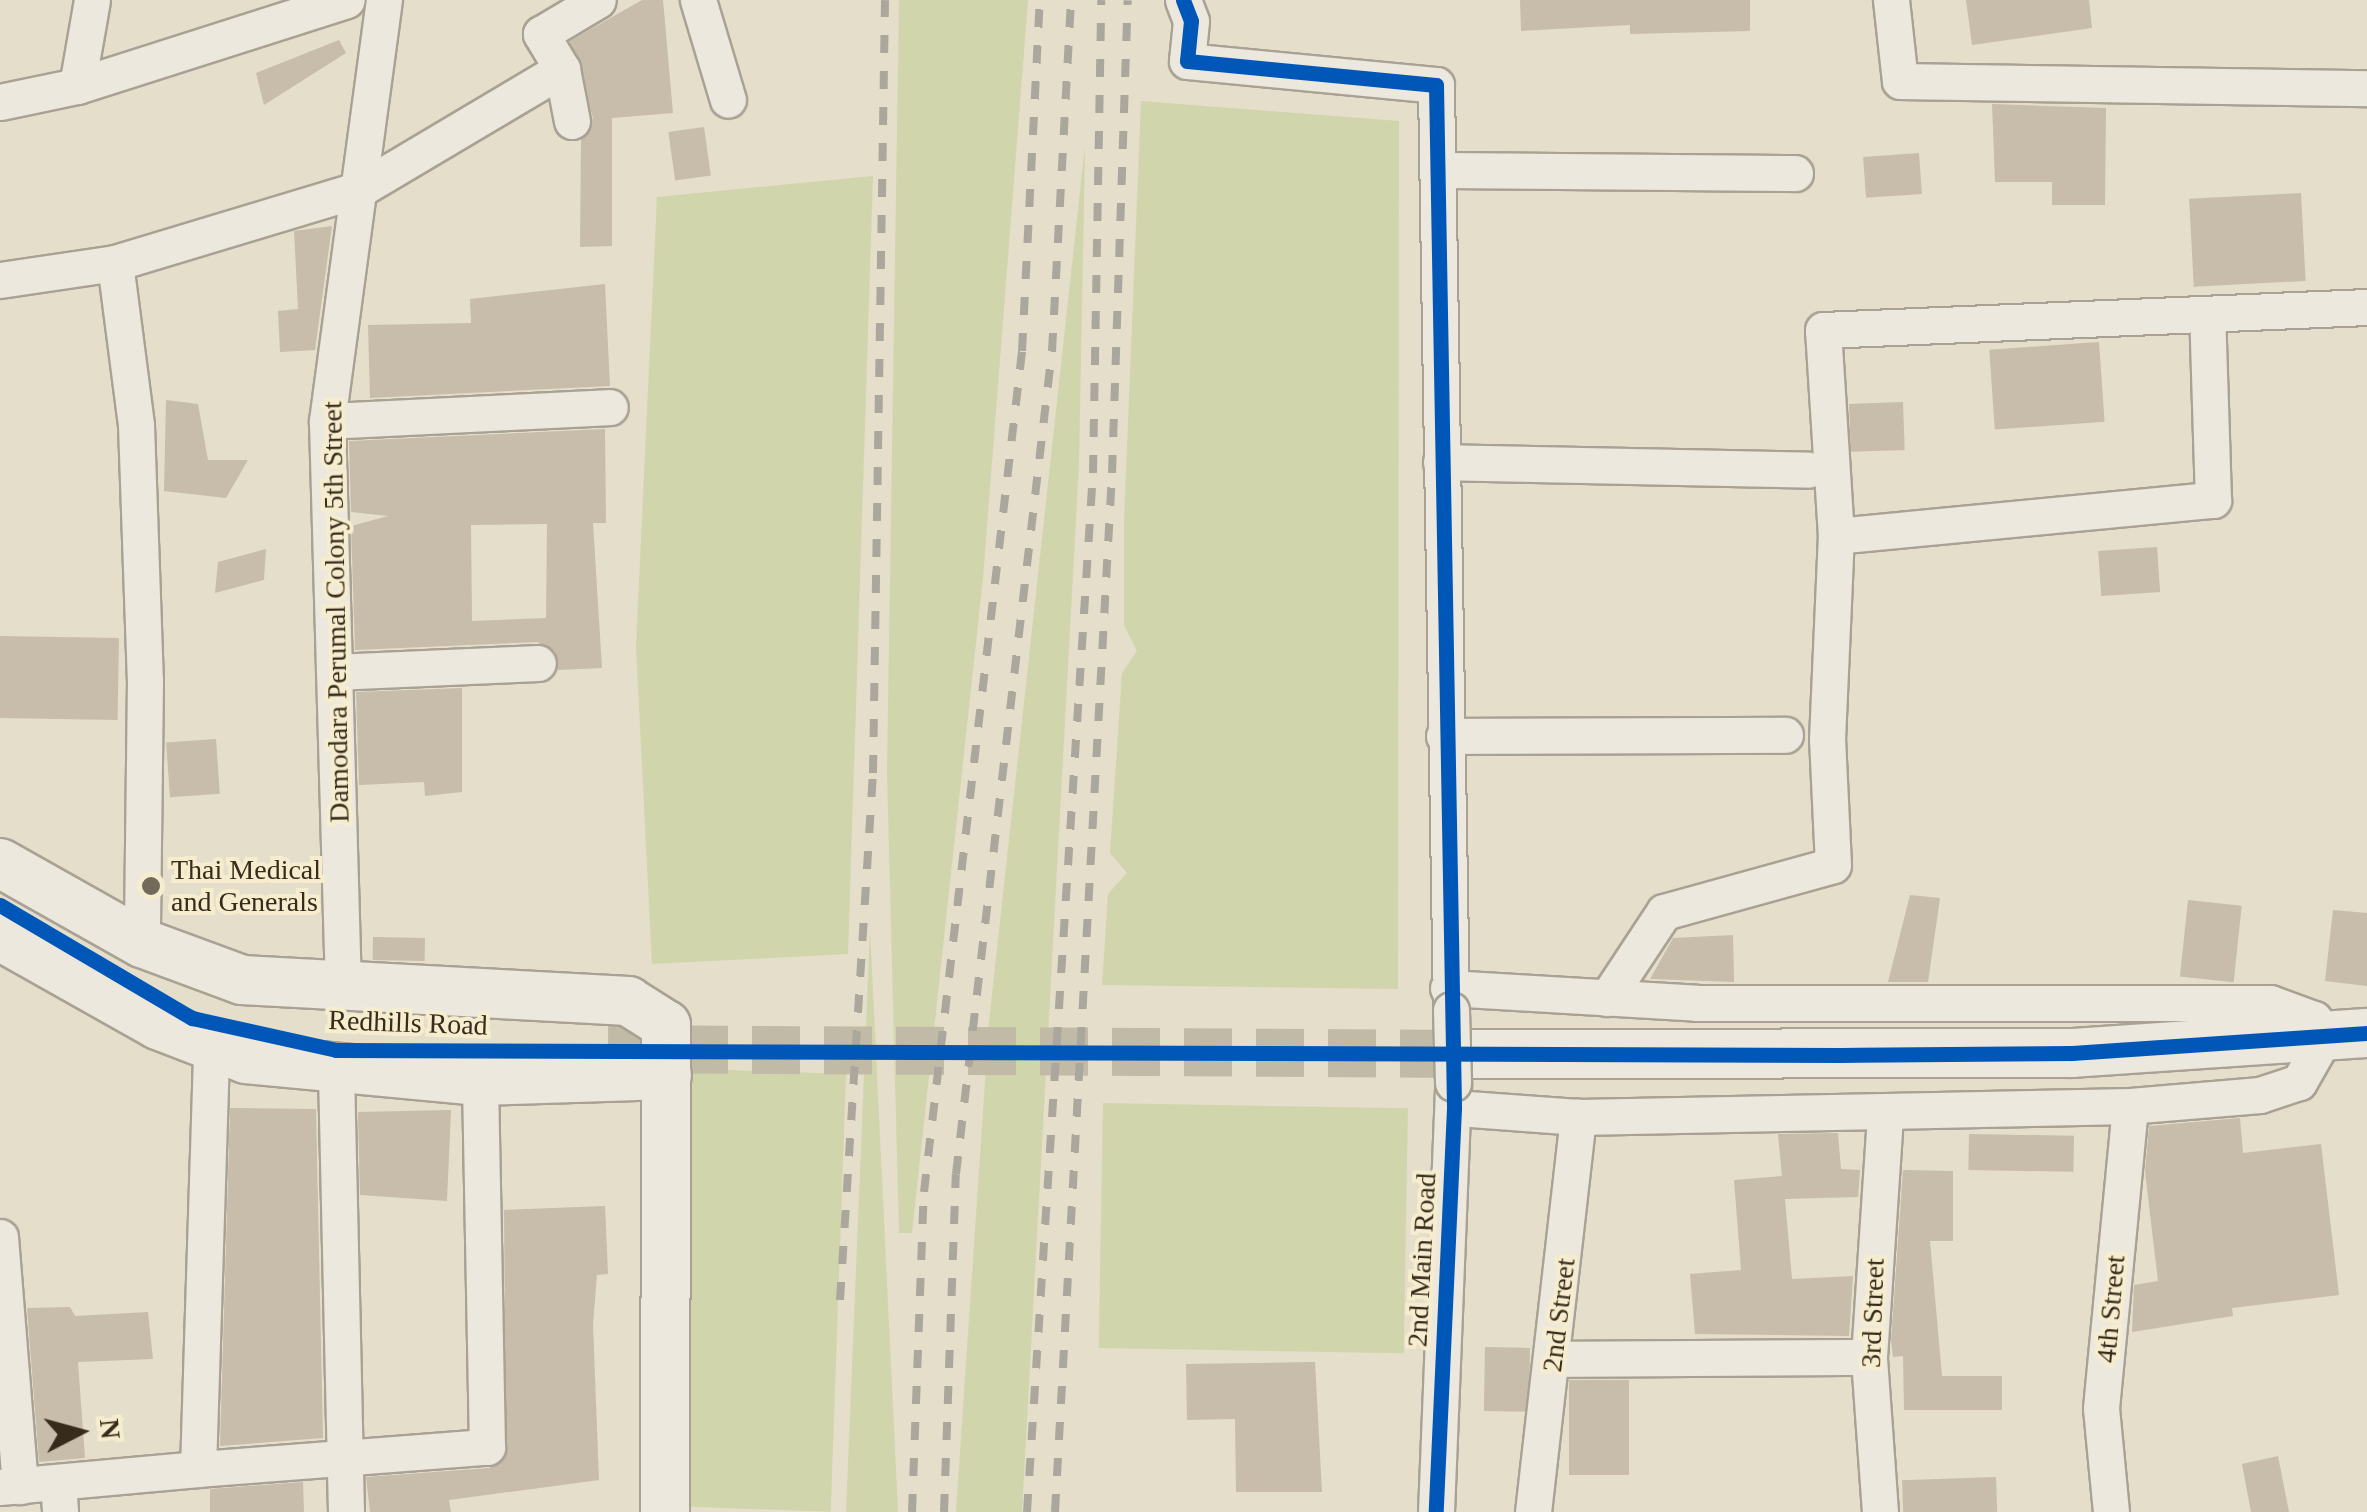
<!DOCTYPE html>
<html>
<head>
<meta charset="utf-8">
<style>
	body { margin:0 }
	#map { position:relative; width:2367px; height:1512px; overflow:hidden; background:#e4deca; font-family:Georgia,serif }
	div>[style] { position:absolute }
	.green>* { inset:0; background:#d1d5ac; transform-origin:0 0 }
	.building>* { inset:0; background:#c8bcab; transform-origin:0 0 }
	.secondary-tunnel>* { height:48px; margin-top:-24px; transform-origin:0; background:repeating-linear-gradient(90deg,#c1baa7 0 48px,transparent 0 72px) }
	.roads { filter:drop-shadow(2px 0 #a9a294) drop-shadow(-2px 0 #a9a294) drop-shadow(0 2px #a9a294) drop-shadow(0 -2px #a9a294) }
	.street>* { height:35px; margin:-17.5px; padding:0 17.5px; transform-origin:17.5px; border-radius:17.5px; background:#ece8dd }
	.secondary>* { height:48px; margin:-24px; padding:0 24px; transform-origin:24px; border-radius:24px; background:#ece8dd }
	.rail>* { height:8px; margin-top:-4px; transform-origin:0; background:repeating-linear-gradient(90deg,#aba79d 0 18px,transparent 0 36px) }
	.bridges { filter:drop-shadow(2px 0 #a9a294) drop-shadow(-2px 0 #a9a294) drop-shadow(0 2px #a9a294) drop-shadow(0 -2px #a9a294) }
	.street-bridge>* { height:35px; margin:-17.5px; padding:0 17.5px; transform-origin:17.5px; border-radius:17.5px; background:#ece8dd }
	.cycleway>* { height:15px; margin:-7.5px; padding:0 7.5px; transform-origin:7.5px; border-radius:7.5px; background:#0057b8 }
	.dots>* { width:28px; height:28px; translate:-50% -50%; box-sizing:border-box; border:5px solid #f6edcf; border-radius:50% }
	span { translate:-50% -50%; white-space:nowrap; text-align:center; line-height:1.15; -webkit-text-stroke:8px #f6edcf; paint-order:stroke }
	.street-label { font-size:28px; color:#372b1c }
	.poi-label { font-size:28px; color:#372b1c }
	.left { translate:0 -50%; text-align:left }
	.north { position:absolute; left:30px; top:1382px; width:100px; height:100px; -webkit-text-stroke:8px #f6edcf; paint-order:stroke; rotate:84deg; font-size:28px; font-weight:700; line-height:40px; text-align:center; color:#372b1c }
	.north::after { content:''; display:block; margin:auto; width:35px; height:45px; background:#372b1c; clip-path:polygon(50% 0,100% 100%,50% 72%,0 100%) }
</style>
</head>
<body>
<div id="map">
	<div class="green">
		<i style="clip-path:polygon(899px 0,1028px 0,983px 578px,912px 1233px,899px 1233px,887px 773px)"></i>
		<i style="clip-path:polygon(1141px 101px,1399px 121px,1398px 989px,1102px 985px,1108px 894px,1127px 873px,1110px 853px,1122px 673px,1137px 651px,1124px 625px,1124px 522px)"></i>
		<i style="clip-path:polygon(1085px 146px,1079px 464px,1022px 1512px,956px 1512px,989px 1022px)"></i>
		<i style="clip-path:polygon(873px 176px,848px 954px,652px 964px,636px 646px,657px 197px)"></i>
		<i style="clip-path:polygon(870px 929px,898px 1512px,846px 1512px)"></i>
		<i style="left:846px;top:1074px;width:438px;height:168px;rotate:92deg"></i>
		<i style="left:1103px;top:1103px;width:305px;height:245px;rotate:1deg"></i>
	</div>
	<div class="building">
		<i style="clip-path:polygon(642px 0,663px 0,673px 113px,612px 118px,612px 246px,580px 247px,581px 140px,593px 118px,570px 41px)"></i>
		<i style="clip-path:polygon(1520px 0,1750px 0,1750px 31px,1630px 34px,1630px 25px,1521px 31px)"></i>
		<i style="clip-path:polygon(1966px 0,2089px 0,2092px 28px,1972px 45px)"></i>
		<i style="clip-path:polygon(339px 40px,346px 53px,264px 105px,256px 73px)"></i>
		<i style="clip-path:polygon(1992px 104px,2106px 108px,2105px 205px,2052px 205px,2052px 182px,1995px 182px)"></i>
		<i style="left:704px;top:127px;width:49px;height:36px;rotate:82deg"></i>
		<i style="left:1919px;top:153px;width:41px;height:56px;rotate:86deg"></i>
		<i style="left:2301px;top:193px;width:88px;height:112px;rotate:87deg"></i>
		<i style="clip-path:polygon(332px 226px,315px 350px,280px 352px,278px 311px,298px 309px,294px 231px)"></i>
		<i style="clip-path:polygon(605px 284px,610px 386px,370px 398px,368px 325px,471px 323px,470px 299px)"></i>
		<i style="left:2099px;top:342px;width:80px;height:110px;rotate:86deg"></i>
		<i style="clip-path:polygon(166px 400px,198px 404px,208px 460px,248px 460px,226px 498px,164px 491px)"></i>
		<i style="left:1903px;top:402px;width:48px;height:54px;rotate:88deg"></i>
		<i style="clip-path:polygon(evenodd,605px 429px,606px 523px,593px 523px,602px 668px,558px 670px,555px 651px,537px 642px,355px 650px,351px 526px,388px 516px,351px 512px,349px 441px,605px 429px,547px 524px,546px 618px,472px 621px,471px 525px,547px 524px)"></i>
		<i style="left:2157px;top:547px;width:45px;height:59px;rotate:86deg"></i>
		<i style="clip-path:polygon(266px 549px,264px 580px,215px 593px,218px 562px)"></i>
		<i style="left:0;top:636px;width:119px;height:82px;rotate:1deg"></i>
		<i style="clip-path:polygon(462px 688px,462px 792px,425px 796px,424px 782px,359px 785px,356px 692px)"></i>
		<i style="left:216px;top:739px;width:55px;height:50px;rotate:86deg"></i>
		<i style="clip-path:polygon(1910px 895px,1940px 898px,1928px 982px,1888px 982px)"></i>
		<i style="left:2188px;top:900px;width:54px;height:77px;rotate:6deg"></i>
		<i style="clip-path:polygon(2333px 910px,2367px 913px,2367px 986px,2325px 981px)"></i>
		<i style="clip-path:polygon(1733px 935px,1734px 982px,1650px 979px,1673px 938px)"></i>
		<i style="left:373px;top:937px;width:52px;height:23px;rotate:1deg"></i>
		<i style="clip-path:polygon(230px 1108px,316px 1109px,323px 1438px,220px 1446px)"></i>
		<i style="clip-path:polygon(451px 1110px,447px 1201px,360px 1195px,358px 1112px)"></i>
		<i style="clip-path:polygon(2240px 1118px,2243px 1153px,2321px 1144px,2339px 1295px,2232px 1308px,2233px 1316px,2132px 1332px,2134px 1285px,2158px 1281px,2145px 1172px,2149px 1126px)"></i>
		<i style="clip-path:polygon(1838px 1133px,1841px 1169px,1860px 1170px,1858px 1197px,1785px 1199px,1792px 1279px,1853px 1276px,1849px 1336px,1695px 1334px,1690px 1274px,1741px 1270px,1734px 1180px,1782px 1176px,1778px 1134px)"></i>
		<i style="left:1969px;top:1134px;width:105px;height:36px;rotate:1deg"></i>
		<i style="clip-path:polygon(1903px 1170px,1953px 1171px,1953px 1241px,1930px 1241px,1942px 1376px,2002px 1376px,2002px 1410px,1904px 1410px,1903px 1356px,1893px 1357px,1891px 1340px)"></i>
		<i style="clip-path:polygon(605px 1206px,608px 1274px,597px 1275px,593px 1324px,599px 1480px,449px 1500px,451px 1512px,370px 1512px,366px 1477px,489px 1468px,506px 1456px,504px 1210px)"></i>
		<i style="clip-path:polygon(70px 1307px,75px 1316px,148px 1312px,153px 1359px,78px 1362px,85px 1458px,39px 1462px,27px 1308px)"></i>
		<i style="left:1485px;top:1347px;width:45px;height:64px;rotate:1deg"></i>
		<i style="clip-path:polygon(1315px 1362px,1322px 1492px,1236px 1492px,1235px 1419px,1187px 1420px,1186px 1364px)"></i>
		<i style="left:1569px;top:1380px;width:60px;height:95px"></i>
		<i style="clip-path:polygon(2278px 1456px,2289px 1512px,2251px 1512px,2242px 1464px)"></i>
		<i style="left:1996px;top:1477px;width:35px;height:94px;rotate:88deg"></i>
		<i style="clip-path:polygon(303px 1482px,304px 1512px,210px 1512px,210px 1489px)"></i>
	</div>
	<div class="secondary-tunnel">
		<i style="left:608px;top:1049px;width:857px;rotate:0.33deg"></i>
	</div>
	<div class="roads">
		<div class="street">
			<i style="left:698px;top:0;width:104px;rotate:73.3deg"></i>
			<i style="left:1183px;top:0;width:22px;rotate:69deg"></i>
			<i style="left:1191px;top:21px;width:40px;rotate:95.7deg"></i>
			<i style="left:1187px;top:61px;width:250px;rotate:5.5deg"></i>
			<i style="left:1436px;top:85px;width:925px;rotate:89.07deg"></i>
			<i style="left:1891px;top:0;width:81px;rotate:83.7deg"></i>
			<i style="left:1900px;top:81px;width:467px;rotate:0.9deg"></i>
			<i style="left:77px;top:86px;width:283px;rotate:-17.7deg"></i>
			<i style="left:0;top:102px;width:79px;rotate:-11.7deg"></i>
			<i style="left:77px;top:86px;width:87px;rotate:-80.1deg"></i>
			<i style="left:572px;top:121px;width:53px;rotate:-100.9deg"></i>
			<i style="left:562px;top:69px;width:41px;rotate:-121deg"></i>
			<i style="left:541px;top:34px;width:66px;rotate:-30.8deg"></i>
			<i style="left:1437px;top:170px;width:358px;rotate:0.5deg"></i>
			<i style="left:115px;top:263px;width:163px;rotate:82.6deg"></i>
			<i style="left:136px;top:425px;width:255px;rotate:88deg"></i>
			<i style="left:145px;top:680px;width:263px;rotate:90.7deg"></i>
			<i style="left:0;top:280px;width:116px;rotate:-8.4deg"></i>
			<i style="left:115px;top:263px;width:256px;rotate:-16.8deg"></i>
			<i style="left:360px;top:189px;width:235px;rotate:-30.7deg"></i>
			<i style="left:327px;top:421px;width:283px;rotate:-2.8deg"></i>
			<i style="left:1441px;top:462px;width:367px;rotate:1.2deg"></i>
			<i style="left:1836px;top:536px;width:379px;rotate:-5.5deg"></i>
			<i style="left:2213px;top:500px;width:186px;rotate:-91.8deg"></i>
			<i style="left:334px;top:672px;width:204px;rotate:-2.5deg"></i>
			<i style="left:1444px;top:736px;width:341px;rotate:-0.2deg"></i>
			<i style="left:343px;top:988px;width:567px;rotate:-91.62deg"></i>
			<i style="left:327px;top:421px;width:425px;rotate:-82.3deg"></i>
			<i style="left:1448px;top:988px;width:249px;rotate:3.4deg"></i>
			<i style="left:1697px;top:1003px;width:573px"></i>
			<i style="left:2270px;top:1003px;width:47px;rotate:20deg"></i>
			<i style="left:2314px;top:1019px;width:21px;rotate:62deg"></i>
			<i style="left:2324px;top:1038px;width:51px;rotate:119.6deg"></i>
			<i style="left:2299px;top:1082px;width:41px;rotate:161.6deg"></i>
			<i style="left:2260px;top:1095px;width:130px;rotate:175.2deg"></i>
			<i style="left:2130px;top:1106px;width:552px;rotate:178.86deg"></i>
			<i style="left:1578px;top:1117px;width:124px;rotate:-175.8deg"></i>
			<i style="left:1607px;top:998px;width:103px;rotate:-56.5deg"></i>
			<i style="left:1664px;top:912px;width:175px;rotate:-15.5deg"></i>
			<i style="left:1833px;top:865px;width:125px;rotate:-92.7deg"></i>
			<i style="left:1827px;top:740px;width:204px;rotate:-87.5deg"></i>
			<i style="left:1836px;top:536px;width:206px;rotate:-93.6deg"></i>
			<i style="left:1823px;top:330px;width:544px;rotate:-2.42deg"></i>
			<i style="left:336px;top:1072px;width:440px;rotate:88.7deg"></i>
			<i style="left:0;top:1237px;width:250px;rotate:85.4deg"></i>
			<i style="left:1554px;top:1359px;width:315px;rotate:-0.4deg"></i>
			<i style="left:198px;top:1469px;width:290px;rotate:-4.4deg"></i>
			<i style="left:487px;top:1447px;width:366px;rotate:-91.1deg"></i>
			<i style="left:58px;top:1482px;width:30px;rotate:86deg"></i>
			<i style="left:0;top:1487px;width:199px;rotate:-5.2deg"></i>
			<i style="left:198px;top:1469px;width:420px;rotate:-88.2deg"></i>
			<i style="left:1436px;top:1512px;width:428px;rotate:-87.7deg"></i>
			<i style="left:1533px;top:1512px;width:398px;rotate:-83.5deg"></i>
			<i style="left:1880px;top:1512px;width:155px;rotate:-94.1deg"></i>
			<i style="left:1869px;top:1357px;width:243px;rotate:-86.2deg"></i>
			<i style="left:2111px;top:1512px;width:104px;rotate:-95.5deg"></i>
			<i style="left:2101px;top:1408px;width:303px;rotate:-84.5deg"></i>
		</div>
		<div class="secondary">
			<i style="left:0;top:863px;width:163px;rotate:29.4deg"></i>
			<i style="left:142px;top:943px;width:107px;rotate:20.3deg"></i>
			<i style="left:242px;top:980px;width:387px;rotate:3.1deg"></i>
			<i style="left:628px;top:1001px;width:45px;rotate:32.3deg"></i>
			<i style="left:666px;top:1025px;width:487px;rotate:90.1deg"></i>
			<i style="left:0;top:936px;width:181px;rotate:29.4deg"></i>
			<i style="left:158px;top:1025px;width:94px;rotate:21.1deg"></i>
			<i style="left:246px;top:1059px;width:235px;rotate:5.4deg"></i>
			<i style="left:480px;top:1081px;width:187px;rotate:-1.8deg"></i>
			<i style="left:1465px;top:1054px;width:607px;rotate:-0.09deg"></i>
			<i style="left:2072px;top:1053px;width:296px;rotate:-3.9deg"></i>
		</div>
	</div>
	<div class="rail">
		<i style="left:840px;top:1300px;width:528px;rotate:-86.42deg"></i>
		<i style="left:873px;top:773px;width:773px;rotate:-89.11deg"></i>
		<i style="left:912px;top:1512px;width:320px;rotate:-87.9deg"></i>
		<i style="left:924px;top:1192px;width:847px;rotate:-83.35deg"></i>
		<i style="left:1022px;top:351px;width:351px;rotate:-87.1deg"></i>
		<i style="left:944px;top:1512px;width:338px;rotate:-88deg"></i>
		<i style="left:956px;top:1174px;width:829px;rotate:-83.35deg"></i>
		<i style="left:1052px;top:351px;width:352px;rotate:-86.9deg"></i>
		<i style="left:1027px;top:1512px;width:1041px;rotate:-86.37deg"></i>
		<i style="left:1093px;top:473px;width:473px;rotate:-89deg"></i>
		<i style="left:1055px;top:1512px;width:1041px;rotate:-86.86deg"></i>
		<i style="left:1112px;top:473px;width:473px;rotate:-88.1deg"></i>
	</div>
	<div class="bridges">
		<div class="street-bridge">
			<i style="left:1451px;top:1010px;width:73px;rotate:88.4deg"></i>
		</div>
	</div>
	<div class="cycleway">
		<i style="left:1183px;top:0;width:22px;rotate:69deg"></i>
		<i style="left:1191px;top:21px;width:40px;rotate:95.7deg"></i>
		<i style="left:1187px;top:61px;width:250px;rotate:5.5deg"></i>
		<i style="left:1436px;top:85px;width:1023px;rotate:88.99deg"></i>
		<i style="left:1454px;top:1108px;width:404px;rotate:92.6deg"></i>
		<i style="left:0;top:905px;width:223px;rotate:30.5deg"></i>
		<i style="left:192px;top:1018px;width:148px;rotate:12.5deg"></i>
		<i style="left:336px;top:1050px;width:1504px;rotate:0.19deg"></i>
		<i style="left:1840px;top:1055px;width:232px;rotate:-0.5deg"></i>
		<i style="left:2072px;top:1053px;width:296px;rotate:-3.9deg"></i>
	</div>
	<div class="dots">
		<i style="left:151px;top:886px;background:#746a59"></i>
	</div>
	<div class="street-label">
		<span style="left:336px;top:612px;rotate:-91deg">Damodara Perumal Colony 5th Street</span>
		<span style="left:408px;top:1023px;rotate:2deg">Redhills Road</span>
		<span style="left:1422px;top:1260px;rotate:-87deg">2nd Main Road</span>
		<span style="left:2111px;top:1309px;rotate:-85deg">4th Street</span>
		<span style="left:1873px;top:1313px;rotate:-88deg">3rd Street</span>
		<span style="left:1559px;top:1315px;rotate:-83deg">2nd Street</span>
	</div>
	<div class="poi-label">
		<span class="left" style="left:171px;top:886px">Thai Medical<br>and Generals</span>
	</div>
	<div class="north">N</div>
</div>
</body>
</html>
